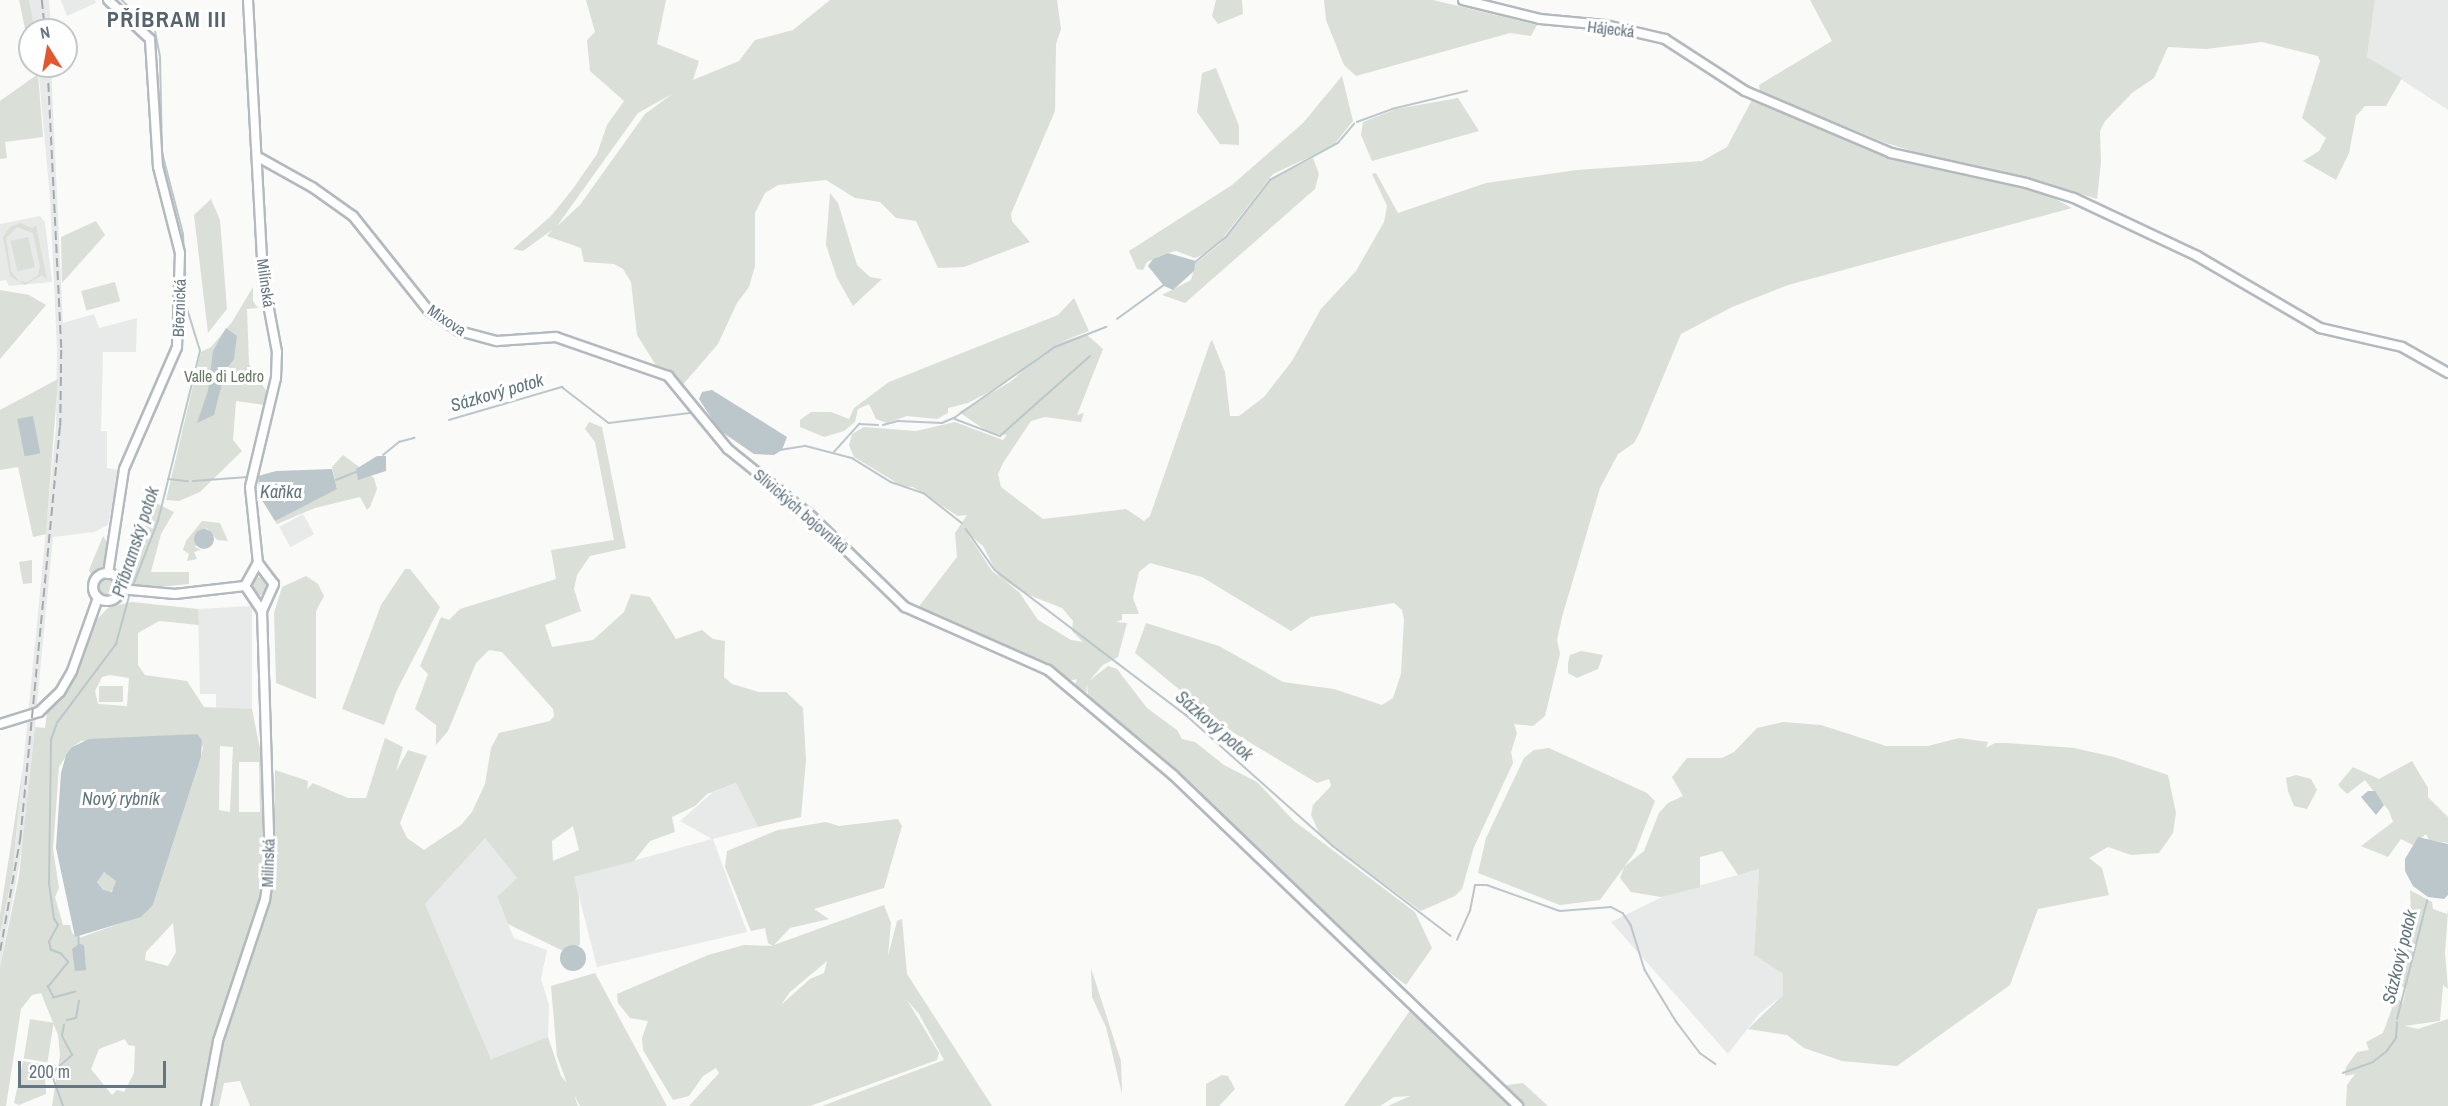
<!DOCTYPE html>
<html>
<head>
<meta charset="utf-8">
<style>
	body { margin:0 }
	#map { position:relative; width:2448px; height:1106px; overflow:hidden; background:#fafaf8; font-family:"Archivo Narrow",sans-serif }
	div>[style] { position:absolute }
	.built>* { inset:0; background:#e8e9e9; transform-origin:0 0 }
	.green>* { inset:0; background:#dadfd7; transform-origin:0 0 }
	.round { border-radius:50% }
	.water>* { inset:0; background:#bbc7cb; transform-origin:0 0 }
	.stream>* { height:1.5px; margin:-0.75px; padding:0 0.75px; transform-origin:0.75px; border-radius:0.75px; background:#bbc7cb }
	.roads { filter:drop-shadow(2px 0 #b3babf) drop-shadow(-2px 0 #b3babf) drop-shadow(0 2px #b3babf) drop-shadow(0 -2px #b3babf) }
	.secondary>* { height:8px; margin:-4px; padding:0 4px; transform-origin:4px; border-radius:4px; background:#fff }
	.secondary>.ring { margin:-4px; padding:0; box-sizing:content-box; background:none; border:8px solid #fff; border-radius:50% }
	.primary>* { height:8px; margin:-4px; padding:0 4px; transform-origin:4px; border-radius:4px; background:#fff }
	.rail>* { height:1.5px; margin-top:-0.75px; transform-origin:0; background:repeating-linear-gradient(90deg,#a2aab0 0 9px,transparent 0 13.5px) }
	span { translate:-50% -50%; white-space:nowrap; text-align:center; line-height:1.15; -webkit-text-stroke:6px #fff; paint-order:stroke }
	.street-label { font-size:16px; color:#657683 }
	.park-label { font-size:16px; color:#687a64 }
	.water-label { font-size:18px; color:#60757c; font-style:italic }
	.district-label { font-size:22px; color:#57646e; font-weight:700; letter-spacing:1.5px }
	.north { position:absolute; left:18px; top:18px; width:60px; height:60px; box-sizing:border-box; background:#fff; border:2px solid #c1c8cd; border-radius:50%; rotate:349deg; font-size:16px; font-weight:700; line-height:24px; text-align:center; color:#657683 }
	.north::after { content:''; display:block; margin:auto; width:21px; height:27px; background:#e4572e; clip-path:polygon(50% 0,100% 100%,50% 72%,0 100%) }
	.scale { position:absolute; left:18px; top:1061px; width:148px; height:27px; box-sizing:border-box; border:3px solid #657683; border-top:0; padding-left:8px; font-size:18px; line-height:21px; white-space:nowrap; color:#657683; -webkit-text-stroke:4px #fff; paint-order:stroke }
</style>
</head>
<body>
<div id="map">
	<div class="built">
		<i style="clip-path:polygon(29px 0,49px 0,51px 30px,35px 30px)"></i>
		<i style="clip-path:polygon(61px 0,95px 0,96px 3px,67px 16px)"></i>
		<i style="clip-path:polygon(2375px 0,2448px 0,2448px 110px,2367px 57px)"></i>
		<i style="clip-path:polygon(38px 66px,51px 66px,63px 323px,94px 314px,99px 328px,137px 318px,136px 352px,103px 352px,101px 431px,107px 431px,107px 468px,119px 470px,108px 525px,94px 532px,53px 537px,24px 839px,0 967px,0 934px,16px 839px,56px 427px,57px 349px,50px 198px)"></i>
		<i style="clip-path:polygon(40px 216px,45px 222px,52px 282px,9px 286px,6px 280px,0 281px,0 224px)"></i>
		<i style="left:303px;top:514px;width:23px;height:27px;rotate:61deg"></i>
		<i style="clip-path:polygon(252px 606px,252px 709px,216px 709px,216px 694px,200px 694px,198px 609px)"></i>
		<i style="clip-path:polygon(736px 783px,758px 827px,713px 839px,747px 932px,597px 967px,574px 877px,712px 839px,680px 821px,713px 792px)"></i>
		<i style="clip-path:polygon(485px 837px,517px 878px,497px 898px,514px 938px,547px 950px,541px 979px,549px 1005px,548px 1037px,491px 1059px,425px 904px)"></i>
		<i style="clip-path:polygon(1759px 869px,1754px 955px,1783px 974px,1783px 995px,1759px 1014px,1728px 1054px,1611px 922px,1666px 895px)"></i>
	</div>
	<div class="green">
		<i style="clip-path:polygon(19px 0,29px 0,35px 30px,30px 30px,28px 43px)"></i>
		<i style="clip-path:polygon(evenodd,586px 0,666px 0,657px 44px,699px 61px,693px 80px,739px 61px,755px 40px,793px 30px,830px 0,1057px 0,1061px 29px,1056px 44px,1055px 111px,1011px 214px,1012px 221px,1030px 242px,964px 267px,938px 268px,916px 221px,896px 218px,880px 202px,855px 198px,826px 180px,778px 185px,765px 193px,755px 213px,755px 266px,749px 287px,737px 303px,718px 344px,680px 388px,657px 367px,637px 335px,631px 282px,623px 269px,614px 264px,584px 262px,581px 248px,547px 236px,552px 230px,523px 251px,513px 249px,551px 216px,572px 190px,597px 154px,607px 125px,624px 101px,590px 71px,587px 40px,595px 32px,586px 0,672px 94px,645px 114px,580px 205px,557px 226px,638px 113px,672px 94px)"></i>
		<i style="clip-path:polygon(1216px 0,1242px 0,1243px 14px,1218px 24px,1212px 16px)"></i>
		<i style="clip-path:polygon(1324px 0,1433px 0,1537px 25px,1531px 36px,1510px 33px,1356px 76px,1344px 65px,1326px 20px)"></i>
		<i style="clip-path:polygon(1810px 0,2375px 0,2367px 57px,2402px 78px,2386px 106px,2365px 106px,2356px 116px,2349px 153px,2336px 180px,2303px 161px,2319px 151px,2326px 138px,2302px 118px,2320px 61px,2318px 56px,2262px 42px,2206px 49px,2168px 47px,2154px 78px,2132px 93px,2105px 121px,2100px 131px,2101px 162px,2097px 199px,2029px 178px,1948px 162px,1886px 143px,1760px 92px,1759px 85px,1832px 41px)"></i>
		<i style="clip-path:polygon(1216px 68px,1239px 126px,1239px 145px,1220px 144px,1197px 112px,1202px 73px)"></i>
		<i style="clip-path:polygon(38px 74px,43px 137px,5px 142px,7px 158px,0 159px,0 101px)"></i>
		<i style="clip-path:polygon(1342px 76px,1353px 121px,1333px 146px,1273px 174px,1222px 239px,1202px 255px,1195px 258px,1176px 251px,1167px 253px,1147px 262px,1143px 270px,1137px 269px,1129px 251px,1232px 185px,1303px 123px)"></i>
		<i style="clip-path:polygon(1458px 98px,1479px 131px,1372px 161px,1361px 135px,1363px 122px,1396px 109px)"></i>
		<i style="clip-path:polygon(evenodd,1753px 98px,1907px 163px,2043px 192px,2072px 208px,1788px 285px,1732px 307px,1681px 334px,1640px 432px,1634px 443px,1618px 454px,1600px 488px,1562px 617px,1557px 640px,1560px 654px,1545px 716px,1533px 726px,1514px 724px,1517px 733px,1511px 752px,1513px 763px,1474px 847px,1462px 889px,1455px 896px,1421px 911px,1342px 853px,1320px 835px,1311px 815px,1313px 805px,1331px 786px,1329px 779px,1317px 783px,1226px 728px,1135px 653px,1146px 623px,1219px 646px,1283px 682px,1334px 689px,1382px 705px,1393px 698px,1401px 674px,1404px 619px,1402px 610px,1394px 603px,1311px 617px,1291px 631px,1202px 577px,1150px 563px,1139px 572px,1133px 598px,1139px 614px,1122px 614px,1122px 620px,1116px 622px,1127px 623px,1118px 657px,1103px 665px,1089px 681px,1108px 666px,1117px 669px,1147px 708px,1177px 730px,1182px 739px,1195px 742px,1224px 765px,1257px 782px,1294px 821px,1415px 912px,1432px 948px,1406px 985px,1369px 957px,1177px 773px,1103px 710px,1088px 695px,1087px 684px,1086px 696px,1074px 688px,1077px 679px,1069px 681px,1024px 653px,917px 609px,957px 557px,955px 533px,967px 515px,958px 516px,913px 487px,902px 486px,854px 457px,849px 445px,852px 434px,864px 427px,916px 431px,955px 422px,1003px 440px,1007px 435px,991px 434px,959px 412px,1010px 382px,1045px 352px,1002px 385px,968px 403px,948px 408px,948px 413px,937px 419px,907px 416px,887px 423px,876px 419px,869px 404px,858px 409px,855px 422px,844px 431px,824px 437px,800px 427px,800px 420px,811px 412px,831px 412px,849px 419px,854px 408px,889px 382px,1058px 315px,1074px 298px,1089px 331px,1058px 343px,1086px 334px,1103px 349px,1077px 415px,1084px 413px,1081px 422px,1045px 417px,1031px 421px,1003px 463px,998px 474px,1001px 487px,1043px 519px,1126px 509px,1144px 521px,1150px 516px,1210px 343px,1212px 340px,1225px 372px,1230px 416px,1239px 416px,1264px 397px,1292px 361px,1321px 309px,1356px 271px,1384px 222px,1387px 206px,1372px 174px,1376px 173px,1398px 213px,1486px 183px,1577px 170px,1702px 161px,1727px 147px,1753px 98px,967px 533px,983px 546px,999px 577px,1024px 593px,1062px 608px,1073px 621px,1072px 631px,1083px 642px,1071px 640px,1038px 620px,1019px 592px,992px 571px,967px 533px)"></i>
		<i style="clip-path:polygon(1313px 158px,1319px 174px,1315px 189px,1185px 303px,1162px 295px,1191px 280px,1196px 263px,1221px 243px,1271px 179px)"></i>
		<i style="clip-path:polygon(830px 193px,838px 203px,857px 265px,870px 277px,882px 279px,853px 306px,837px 278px,826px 245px)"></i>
		<i style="clip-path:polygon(211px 199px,220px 220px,227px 309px,208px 333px,194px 215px)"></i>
		<i style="clip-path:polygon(96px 221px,105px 235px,62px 283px,61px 237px)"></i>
		<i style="clip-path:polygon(evenodd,20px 223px,32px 228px,36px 225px,47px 280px,42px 275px,25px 285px,10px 276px,3px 237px,10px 227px,20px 223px,17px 227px,33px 233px,40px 266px,38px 275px,28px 282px,19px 281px,11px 271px,6px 238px,17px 227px)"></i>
		<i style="left:28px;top:237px;width:31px;height:18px;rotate:77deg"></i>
		<i style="left:115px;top:282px;width:20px;height:35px;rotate:75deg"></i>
		<i style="clip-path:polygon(253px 287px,253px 301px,258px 308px,247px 309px,249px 364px,267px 392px,265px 405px,236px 401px,233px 440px,242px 451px,200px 492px,179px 501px,166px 500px,201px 352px,211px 347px,232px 322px)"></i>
		<i style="clip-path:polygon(0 290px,29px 295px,46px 305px,0 359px)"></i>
		<i style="clip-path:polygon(58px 379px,46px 534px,33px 537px,18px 467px,0 470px,0 410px)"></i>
		<i style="clip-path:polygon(evenodd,589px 422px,602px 427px,626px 548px,590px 556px,577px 575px,574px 589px,581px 611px,545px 625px,552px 647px,593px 640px,624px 612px,631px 594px,650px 597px,676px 639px,702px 630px,713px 639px,725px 641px,724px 677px,732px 684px,759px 692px,786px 692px,803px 708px,806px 760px,801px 817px,758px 827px,736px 783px,707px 794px,695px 806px,672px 817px,675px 832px,650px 841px,634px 861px,574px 877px,579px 897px,580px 945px,561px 950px,508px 924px,497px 897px,517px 878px,485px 838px,425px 904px,491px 1059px,548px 1037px,561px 1076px,567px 1083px,557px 1056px,551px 986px,595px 973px,667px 1106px,580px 1106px,574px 1095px,578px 1106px,250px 1106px,240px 1081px,224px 1083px,219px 1106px,210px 1106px,215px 1072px,231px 1012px,273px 886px,275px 770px,308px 781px,307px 789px,313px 783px,348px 798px,366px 798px,385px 738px,403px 747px,396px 772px,408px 750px,427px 756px,400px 823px,407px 838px,424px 850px,461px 825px,472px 812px,485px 784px,491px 748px,499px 733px,550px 721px,554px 716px,553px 709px,502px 652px,489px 650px,476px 663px,448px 731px,436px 745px,436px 725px,415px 709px,428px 674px,420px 666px,441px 617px,449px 620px,460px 609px,556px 579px,551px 550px,614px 540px,595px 442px,585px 429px,589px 422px,573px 826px,579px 850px,553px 861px,552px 841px,573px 826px)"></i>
		<i style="clip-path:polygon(343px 455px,374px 478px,377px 489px,370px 507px,367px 510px,360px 497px,315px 508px,277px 524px,275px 521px,292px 509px,337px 489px,332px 467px)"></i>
		<i style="clip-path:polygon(154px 502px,174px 512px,161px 534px,151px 572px,189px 572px,189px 584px,149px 588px,132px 586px,127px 581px)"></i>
		<i style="clip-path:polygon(202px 521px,220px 523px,228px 541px,217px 540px,207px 528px,195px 547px,201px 550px,194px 552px,197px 559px,187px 561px,189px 554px,183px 550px,186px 541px)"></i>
		<i style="clip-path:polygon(103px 536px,107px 542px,104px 565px,92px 577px,89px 570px)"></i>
		<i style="clip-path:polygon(32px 560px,32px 583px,23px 584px,19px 562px)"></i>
		<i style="clip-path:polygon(405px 569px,410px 569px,440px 607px,397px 690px,384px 725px,342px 709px,381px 605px)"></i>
		<i style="clip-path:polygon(306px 576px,318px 584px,324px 596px,316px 611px,316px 699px,276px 683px,274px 613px,282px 587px)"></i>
		<i class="round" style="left:251px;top:577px;width:18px;height:18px"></i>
		<i class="round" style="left:97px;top:578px;width:18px;height:18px"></i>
		<i style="clip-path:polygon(evenodd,132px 602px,198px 609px,199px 625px,159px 621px,138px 633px,138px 665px,145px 675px,187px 681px,204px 707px,252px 709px,261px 754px,266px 865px,261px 899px,214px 1040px,202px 1106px,52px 1106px,60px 1055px,58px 1035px,41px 993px,32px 995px,21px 1009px,6px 1106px,0 1106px,0 967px,19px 876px,35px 727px,45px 728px,47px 712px,71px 682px,94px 622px,109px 607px,132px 602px,110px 675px,129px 678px,127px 706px,98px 704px,95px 691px,102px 677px,110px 675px,132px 602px,197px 734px,203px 748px,201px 757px,153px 905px,141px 916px,79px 938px,72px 933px,70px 925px,63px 925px,55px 897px,59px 888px,53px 849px,59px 767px,72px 747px,81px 741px,197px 734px,132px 602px,220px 746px,233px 747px,230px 812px,219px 810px,220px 746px,132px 602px,239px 762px,259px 762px,260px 812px,239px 812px,239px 762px,132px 602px,173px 923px,176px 952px,168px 966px,145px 960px,146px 952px,173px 923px,132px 602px,125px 1039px,128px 1045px,135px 1046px,134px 1073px,124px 1092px,117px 1090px,112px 1095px,91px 1069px,99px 1049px,125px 1039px)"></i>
		<i style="clip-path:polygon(1581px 651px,1603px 655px,1598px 669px,1577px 678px,1568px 673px,1568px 663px,1570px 655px)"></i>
		<i style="left:123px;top:686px;width:16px;height:24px;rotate:90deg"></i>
		<i style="clip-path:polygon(1783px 722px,1821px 725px,1886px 746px,1928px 746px,1959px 738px,1988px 742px,1986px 748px,1995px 743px,2007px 743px,2074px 748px,2114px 757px,2168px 775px,2176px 813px,2173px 833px,2159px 853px,2131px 855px,2108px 847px,2089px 858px,2102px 868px,2109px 895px,2038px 909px,2010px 985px,1897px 1066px,1842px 1061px,1804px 1048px,1787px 1035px,1748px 1029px,1783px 995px,1783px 974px,1754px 955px,1759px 869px,1738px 875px,1722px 851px,1700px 857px,1700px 887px,1661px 897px,1631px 892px,1620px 878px,1624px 867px,1644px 851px,1659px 813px,1668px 803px,1683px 796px,1672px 777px,1687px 758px,1722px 758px,1734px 752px,1757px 728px)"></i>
		<i style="clip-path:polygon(1549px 748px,1647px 793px,1655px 801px,1635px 852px,1600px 900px,1560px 905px,1478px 873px,1486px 838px,1524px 758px,1534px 750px)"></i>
		<i style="clip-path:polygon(2412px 761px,2428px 788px,2428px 797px,2448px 817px,2448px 843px,2429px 840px,2426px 834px,2413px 845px,2401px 839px,2388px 857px,2361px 846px,2393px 822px,2389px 811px,2365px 780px,2347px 794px,2338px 785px,2353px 767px,2379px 779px)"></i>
		<i style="clip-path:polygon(23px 767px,12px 875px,0 934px,0 915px)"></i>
		<i style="clip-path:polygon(2296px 775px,2311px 779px,2317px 790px,2307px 809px,2294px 806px,2288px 791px,2286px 778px)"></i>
		<i style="clip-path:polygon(evenodd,898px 819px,902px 826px,884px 888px,814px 909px,829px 919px,790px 928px,774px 945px,884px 905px,891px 923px,888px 956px,897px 921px,902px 919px,907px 974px,992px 1106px,822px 1106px,944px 1060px,919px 1014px,907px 1000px,939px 1053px,937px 1060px,810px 1106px,689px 1106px,719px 1073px,716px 1068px,703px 1076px,689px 1096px,673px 1100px,643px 1050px,642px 1038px,648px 1021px,630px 1018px,618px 1003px,617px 994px,708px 955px,744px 945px,773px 946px,768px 943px,765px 928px,751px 931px,725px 867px,727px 851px,778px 830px,826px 822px,839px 826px,898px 819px,827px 961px,824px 973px,810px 979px,781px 1005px,790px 992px,827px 961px)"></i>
		<i class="round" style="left:97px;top:872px;width:20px;height:20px"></i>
		<i style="clip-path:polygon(2410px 890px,2432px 902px,2433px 909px,2447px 914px,2448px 911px,2445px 953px,2448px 989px,2443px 985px,2440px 1021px,2404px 1026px,2418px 1029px,2448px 1019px,2448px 1106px,2346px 1106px,2347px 1085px,2355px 1074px,2345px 1076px,2346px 1067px,2357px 1052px,2369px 1050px,2366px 1042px,2383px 1033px,2396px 997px,2403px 1003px,2406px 988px,2397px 985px,2395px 980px,2407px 954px,2406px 937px,2412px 938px)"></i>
		<i style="clip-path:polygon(1091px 968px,1121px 1061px,1122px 1094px,1106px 1027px,1092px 997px)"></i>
		<i style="clip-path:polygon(1411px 1009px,1493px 1087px,1523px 1083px,1548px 1106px,1388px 1106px,1410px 1096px,1394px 1097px,1380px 1106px,1344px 1106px)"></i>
		<i style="left:30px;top:1019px;width:24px;height:40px;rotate:9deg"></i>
		<i style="clip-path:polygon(23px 1061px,44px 1065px,46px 1094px,19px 1105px,14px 1103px)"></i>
		<i style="clip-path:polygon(1222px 1075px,1228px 1076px,1235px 1089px,1219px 1106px,1206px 1106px,1206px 1084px)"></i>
	</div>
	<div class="water">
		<i style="clip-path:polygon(1168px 253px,1196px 261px,1194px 271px,1173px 290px,1164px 286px,1148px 266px,1153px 259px)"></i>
		<i style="clip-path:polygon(226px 328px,237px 336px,234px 359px,225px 371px,214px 415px,197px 423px,208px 391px,213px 351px)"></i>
		<i style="clip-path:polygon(712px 390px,787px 437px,782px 450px,774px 455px,754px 454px,719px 430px,699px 399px,702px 392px)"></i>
		<i style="left:33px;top:416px;width:38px;height:16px;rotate:79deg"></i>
		<i style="clip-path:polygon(377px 456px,386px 456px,386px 471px,358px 480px,356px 469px)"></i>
		<i style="clip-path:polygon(332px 469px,337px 489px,275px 521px,260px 497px,258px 476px,276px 471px)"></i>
		<i class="round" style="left:194px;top:529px;width:20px;height:20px"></i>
		<i style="clip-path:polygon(evenodd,197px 734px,202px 740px,201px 757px,153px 905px,141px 917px,75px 937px,56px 848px,61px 773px,66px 755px,72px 747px,89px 739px,197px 734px,104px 872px,116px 881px,112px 892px,103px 890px,97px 882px,104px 872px)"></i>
		<i style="clip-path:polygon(2368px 791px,2375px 791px,2384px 805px,2376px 815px,2361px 797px)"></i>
		<i style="clip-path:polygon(2418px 837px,2448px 844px,2448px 895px,2444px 899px,2428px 897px,2413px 886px,2405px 871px,2405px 859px)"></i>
		<i style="clip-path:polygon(79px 944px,84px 945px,86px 970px,75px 971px,72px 949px)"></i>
		<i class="round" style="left:560px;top:945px;width:26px;height:26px"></i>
	</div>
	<div class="stream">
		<i style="left:122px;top:0;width:37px;rotate:44deg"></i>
		<i style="left:1357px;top:122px;width:37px;rotate:-20deg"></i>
		<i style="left:1392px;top:109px;width:77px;rotate:-13.5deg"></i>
		<i style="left:1194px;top:263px;width:41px;rotate:-39.1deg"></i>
		<i style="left:1226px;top:237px;width:72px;rotate:-52.3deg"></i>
		<i style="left:1270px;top:180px;width:77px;rotate:-28.6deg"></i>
		<i style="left:1338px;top:143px;width:25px;rotate:-50deg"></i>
		<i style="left:1117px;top:319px;width:58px;rotate:-35.9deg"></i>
		<i style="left:955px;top:419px;width:48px;rotate:20.7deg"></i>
		<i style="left:1000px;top:436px;width:120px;rotate:-41.6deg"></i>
		<i style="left:449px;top:420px;width:118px;rotate:-16.3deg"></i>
		<i style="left:562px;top:387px;width:59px;rotate:37.5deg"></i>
		<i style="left:609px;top:423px;width:83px;rotate:-7deg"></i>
		<i style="left:883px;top:425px;width:16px;rotate:-15deg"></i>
		<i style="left:898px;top:421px;width:44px;rotate:2.6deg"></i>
		<i style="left:942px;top:423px;width:13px;rotate:-23deg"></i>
		<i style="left:954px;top:418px;width:123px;rotate:-35.1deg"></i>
		<i style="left:1055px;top:347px;width:55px;rotate:-21.4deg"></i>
		<i style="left:780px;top:450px;width:26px;rotate:-9deg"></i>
		<i style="left:806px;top:446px;width:48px;rotate:14.6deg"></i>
		<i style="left:852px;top:458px;width:46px;rotate:31.6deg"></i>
		<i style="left:891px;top:482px;width:36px;rotate:19deg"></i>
		<i style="left:925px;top:494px;width:47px;rotate:38.1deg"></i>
		<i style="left:834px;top:452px;width:38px;rotate:-48deg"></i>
		<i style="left:859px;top:424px;width:19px;rotate:3deg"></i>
		<i style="left:383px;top:455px;width:21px;rotate:-39deg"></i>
		<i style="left:399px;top:442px;width:16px;rotate:-15deg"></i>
		<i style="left:168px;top:479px;width:20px;rotate:6deg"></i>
		<i style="left:336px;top:480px;width:22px;rotate:-22deg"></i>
		<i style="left:193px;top:481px;width:55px;rotate:-4.2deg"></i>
		<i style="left:966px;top:529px;width:50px;rotate:54.7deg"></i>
		<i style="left:995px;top:570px;width:240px;rotate:37.2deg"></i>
		<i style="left:1186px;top:715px;width:197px;rotate:41.7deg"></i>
		<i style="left:1333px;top:846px;width:148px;rotate:37.3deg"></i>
		<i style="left:132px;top:588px;width:72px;rotate:-68.8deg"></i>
		<i style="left:158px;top:521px;width:175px;rotate:-76.1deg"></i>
		<i style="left:200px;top:351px;width:44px;rotate:-107.2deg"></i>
		<i style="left:187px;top:309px;width:75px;rotate:-93.1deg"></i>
		<i style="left:183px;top:234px;width:84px;rotate:-104.5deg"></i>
		<i style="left:162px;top:153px;width:96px;rotate:-91.2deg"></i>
		<i style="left:160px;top:57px;width:25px;rotate:-101deg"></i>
		<i style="left:79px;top:936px;width:10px;rotate:90deg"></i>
		<i style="left:1457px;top:940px;width:32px;rotate:-66deg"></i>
		<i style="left:1470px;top:911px;width:26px;rotate:-79deg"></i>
		<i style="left:1475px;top:885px;width:12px"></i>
		<i style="left:1487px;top:885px;width:77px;rotate:19.6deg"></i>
		<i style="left:1560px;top:911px;width:51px;rotate:-4.5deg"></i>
		<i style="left:1611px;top:907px;width:13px;rotate:27deg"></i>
		<i style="left:1623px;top:913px;width:14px;rotate:56deg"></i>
		<i style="left:1631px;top:925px;width:47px;rotate:72.7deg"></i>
		<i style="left:1645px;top:970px;width:60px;rotate:58.7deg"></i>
		<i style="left:1676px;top:1021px;width:40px;rotate:53deg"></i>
		<i style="left:1700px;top:1053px;width:19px;rotate:35deg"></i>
		<i style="left:76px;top:992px;width:23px;rotate:165deg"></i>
		<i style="left:54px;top:998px;width:13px;rotate:-119deg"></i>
		<i style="left:48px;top:987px;width:32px;rotate:-51deg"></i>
		<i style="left:68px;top:962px;width:11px;rotate:-131deg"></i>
		<i style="left:61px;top:954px;width:11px;rotate:-158deg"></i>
		<i style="left:51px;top:950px;width:8px;rotate:-104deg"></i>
		<i style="left:49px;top:942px;width:19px;rotate:-62deg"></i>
		<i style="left:58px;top:925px;width:7px;rotate:-124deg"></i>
		<i style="left:54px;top:919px;width:35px;rotate:-98deg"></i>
		<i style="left:49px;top:884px;width:144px;rotate:-89.2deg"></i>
		<i style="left:51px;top:740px;width:18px;rotate:-71deg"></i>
		<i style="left:57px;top:723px;width:99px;rotate:-53.2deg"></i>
		<i style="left:116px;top:644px;width:53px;rotate:-74.6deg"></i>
		<i style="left:2397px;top:1019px;width:122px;rotate:-75.7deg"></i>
		<i style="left:67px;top:1020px;width:9px;rotate:-13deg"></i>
		<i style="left:76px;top:1018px;width:17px;rotate:-80deg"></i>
		<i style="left:2343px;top:1073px;width:32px;rotate:-20deg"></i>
		<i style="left:2373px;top:1062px;width:18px;rotate:-38deg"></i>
		<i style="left:2387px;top:1051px;width:16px;rotate:-55deg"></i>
		<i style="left:2396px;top:1038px;width:15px;rotate:-86deg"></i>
		<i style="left:63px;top:1106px;width:30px;rotate:-110deg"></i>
		<i style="left:53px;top:1078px;width:8px;rotate:-76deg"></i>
		<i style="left:55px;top:1070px;width:23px;rotate:-41deg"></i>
		<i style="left:72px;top:1055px;width:21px;rotate:-118deg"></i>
		<i style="left:62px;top:1036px;width:11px;rotate:-80deg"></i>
	</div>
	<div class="roads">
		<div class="secondary">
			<i style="left:1463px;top:0;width:79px;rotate:13.9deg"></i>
			<i style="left:1540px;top:19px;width:65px;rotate:5.3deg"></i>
			<i style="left:1605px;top:25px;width:62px;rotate:13.1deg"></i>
			<i style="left:1665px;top:39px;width:95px;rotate:33deg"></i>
			<i style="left:1745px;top:91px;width:159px;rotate:23deg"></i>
			<i style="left:1891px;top:153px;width:138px;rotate:12.5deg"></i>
			<i style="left:2026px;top:183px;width:50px;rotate:17.4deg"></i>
			<i style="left:2074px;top:198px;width:136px;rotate:25.2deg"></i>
			<i style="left:2197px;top:256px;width:143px;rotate:30.3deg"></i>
			<i style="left:2320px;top:328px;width:84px;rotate:13deg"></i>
			<i style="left:2402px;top:347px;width:53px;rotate:29.5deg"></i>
			<i style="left:258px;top:157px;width:62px;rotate:29.1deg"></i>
			<i style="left:312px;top:187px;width:50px;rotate:35.3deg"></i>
			<i style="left:353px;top:216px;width:120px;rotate:51.4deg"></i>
			<i style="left:428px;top:310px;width:37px;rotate:34deg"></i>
			<i style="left:459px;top:331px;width:39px;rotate:15deg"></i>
			<i style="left:497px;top:341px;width:59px;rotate:-3.9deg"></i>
			<i style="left:556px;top:337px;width:119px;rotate:19.2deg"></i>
			<i style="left:668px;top:376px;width:94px;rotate:50.6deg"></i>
			<i style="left:728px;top:449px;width:107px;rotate:38.9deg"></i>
			<i style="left:811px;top:516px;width:131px;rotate:44.1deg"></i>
			<i style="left:905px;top:607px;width:156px;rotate:23.8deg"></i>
			<i style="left:1048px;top:670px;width:163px;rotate:40deg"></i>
			<i style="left:1173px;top:775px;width:478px;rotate:43.8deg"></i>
			<i class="ring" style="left:93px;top:573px;width:20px;height:20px"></i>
			<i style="left:108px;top:574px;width:106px;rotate:-81.3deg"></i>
			<i style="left:124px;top:469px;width:133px;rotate:-66.5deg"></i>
			<i style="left:177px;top:347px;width:94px;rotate:-88.2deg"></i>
			<i style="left:180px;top:253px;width:89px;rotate:-104.3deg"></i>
			<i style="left:158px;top:167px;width:128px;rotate:-93.6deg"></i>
			<i style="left:150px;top:39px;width:57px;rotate:-137.1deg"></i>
			<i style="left:120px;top:589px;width:55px;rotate:5.2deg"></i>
			<i style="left:175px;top:594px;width:70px;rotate:-6.5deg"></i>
			<i style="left:0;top:724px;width:41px;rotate:-17.1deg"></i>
			<i style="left:39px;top:712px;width:29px;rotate:-44deg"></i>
			<i style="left:60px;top:692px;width:24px;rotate:-60deg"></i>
			<i style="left:72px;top:671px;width:77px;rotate:-70.4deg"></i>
		</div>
		<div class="primary">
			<i style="left:258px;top:563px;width:26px;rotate:53deg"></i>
			<i style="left:274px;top:584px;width:30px;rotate:114deg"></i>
			<i style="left:206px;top:1106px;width:66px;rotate:-79.5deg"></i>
			<i style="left:218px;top:1041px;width:149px;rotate:-71.6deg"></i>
			<i style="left:265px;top:900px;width:35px;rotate:-82deg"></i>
			<i style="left:270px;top:865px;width:254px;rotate:-91.8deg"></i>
			<i style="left:262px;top:611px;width:30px;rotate:-124deg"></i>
			<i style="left:245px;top:586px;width:26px;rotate:-61deg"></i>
			<i style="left:258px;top:563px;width:76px;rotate:-96deg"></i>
			<i style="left:250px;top:487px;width:112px;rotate:-76.6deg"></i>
			<i style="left:276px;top:378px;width:26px;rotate:-88deg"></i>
			<i style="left:277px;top:352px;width:76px;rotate:-100.6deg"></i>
			<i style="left:263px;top:277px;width:277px;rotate:-93.1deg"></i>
		</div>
	</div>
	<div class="rail">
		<i style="left:42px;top:0;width:30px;rotate:84deg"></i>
		<i style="left:0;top:951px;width:114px;rotate:-79.9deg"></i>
		<i style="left:20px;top:839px;width:414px;rotate:-84.5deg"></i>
		<i style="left:60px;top:427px;width:79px;rotate:-89.3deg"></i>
		<i style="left:61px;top:348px;width:282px;rotate:-92.8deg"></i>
	</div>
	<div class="street-label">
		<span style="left:1611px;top:29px;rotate:7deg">Hájecká</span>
		<span style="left:266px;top:283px;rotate:82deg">Milínská</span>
		<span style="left:179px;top:308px;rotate:-88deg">Březnická</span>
		<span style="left:447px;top:320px;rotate:34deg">Mixova</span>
		<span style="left:801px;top:511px;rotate:41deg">Slivických bojovníků</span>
		<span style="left:268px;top:863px;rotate:-88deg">Milínská</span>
	</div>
	<div class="park-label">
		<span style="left:224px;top:376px">Valle di Ledro</span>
	</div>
	<div class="water-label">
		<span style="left:497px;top:393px;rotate:-16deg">Sázkový potok</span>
		<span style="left:281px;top:492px">Kaňka</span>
		<span style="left:136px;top:542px;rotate:-72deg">Příbramský potok</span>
		<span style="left:1214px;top:726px;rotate:41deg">Sázkový potok</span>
		<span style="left:121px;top:799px">Nový rybník</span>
		<span style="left:2400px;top:957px;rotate:-76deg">Sázkový potok</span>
	</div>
	<div class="district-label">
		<span style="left:167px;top:20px">PŘÍBRAM III</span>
	</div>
	<div class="north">N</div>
	<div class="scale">200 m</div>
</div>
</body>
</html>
